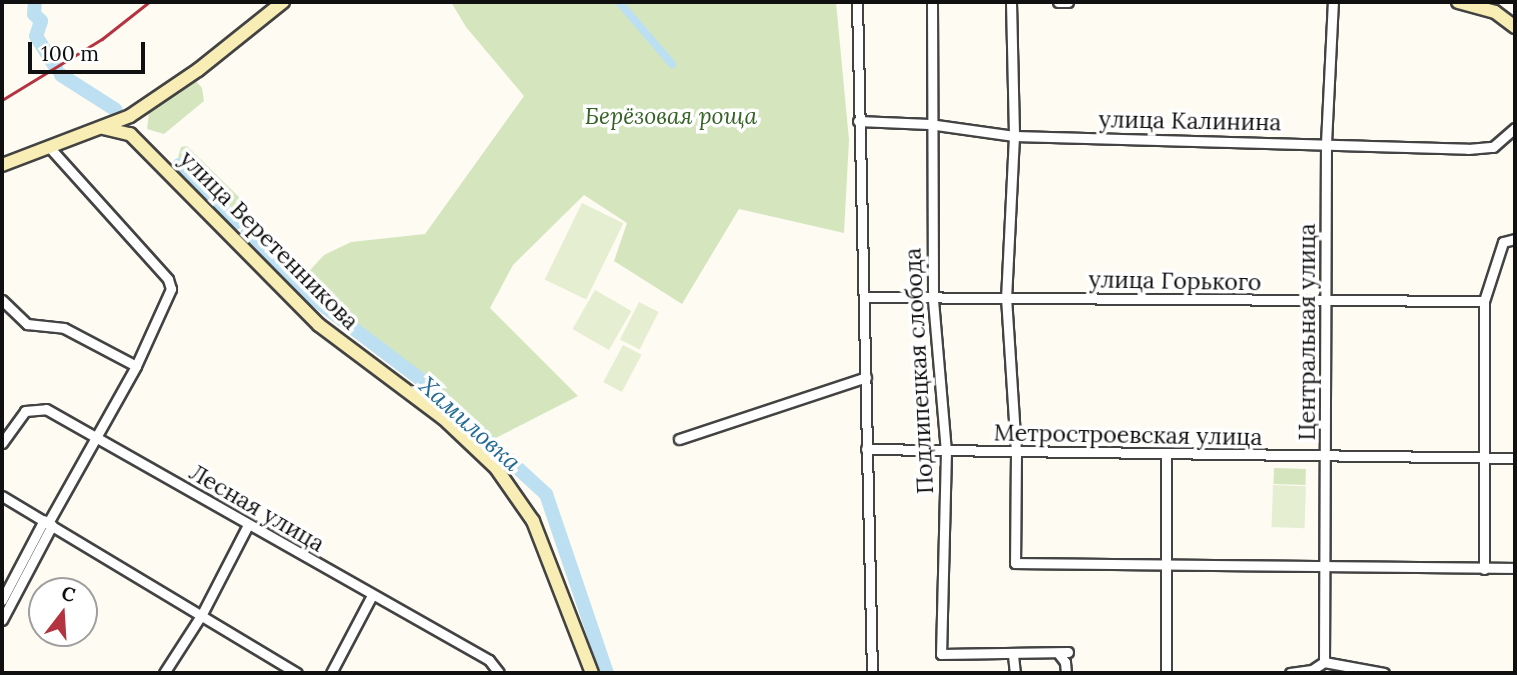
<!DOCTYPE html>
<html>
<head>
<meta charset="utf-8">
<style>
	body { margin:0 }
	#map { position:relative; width:1517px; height:675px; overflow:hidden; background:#fefbf3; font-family:Lora,serif }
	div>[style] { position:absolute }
	.green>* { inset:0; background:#d5e6bf; transform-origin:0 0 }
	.pitch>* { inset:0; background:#e5eed0; transform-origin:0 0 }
	.canal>* { height:8px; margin:-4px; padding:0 4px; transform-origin:4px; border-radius:4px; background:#bce0f1 }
	.river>* { height:14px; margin:-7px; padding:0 7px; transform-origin:7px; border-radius:7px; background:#bce0f1 }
	.roads { filter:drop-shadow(2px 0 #434343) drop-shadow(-2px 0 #434343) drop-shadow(0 2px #434343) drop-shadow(0 -2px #434343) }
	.street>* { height:9px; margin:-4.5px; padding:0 4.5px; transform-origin:4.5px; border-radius:4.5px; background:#fff }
	.secondary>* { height:12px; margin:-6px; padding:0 6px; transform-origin:6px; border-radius:6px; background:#f7edb5 }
	.rail>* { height:2.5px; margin:-1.25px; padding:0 1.25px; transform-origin:1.25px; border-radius:1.25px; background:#b33440 }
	span { translate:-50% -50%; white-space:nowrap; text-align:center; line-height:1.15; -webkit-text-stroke:7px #fff; paint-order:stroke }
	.park-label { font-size:23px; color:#356225; font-style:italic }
	.street-label { font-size:23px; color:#101010 }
	.water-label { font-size:24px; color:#246a96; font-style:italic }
	.frame { position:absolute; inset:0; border:4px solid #101010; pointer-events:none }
	.north { position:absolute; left:28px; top:577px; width:70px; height:70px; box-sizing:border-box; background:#fff; border:2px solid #9f9f9f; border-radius:50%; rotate:17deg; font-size:19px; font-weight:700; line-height:28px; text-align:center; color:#101010 }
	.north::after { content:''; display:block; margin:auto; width:24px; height:32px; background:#b33440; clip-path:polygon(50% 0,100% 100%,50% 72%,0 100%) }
	.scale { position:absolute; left:28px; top:42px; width:117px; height:32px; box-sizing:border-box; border:4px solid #101010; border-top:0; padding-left:9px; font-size:21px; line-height:24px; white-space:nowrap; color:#101010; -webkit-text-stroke:5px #fff; paint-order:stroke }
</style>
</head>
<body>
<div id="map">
	<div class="green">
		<i style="clip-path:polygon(451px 2px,836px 2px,849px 140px,844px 233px,739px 209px,682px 304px,614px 261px,627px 223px,584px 195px,513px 265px,490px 308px,578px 396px,492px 440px,301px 280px,324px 255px,351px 242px,425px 234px,524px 96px,466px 27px)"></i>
		<i style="clip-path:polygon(196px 81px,202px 88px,204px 101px,164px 134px,147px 129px,149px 112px)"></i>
		<i style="clip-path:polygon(187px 146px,239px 197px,238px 210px,231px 210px,178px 157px,181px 147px)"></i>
		<i style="left:1274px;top:468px;width:32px;height:16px;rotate:2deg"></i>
	</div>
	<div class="pitch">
		<i style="left:582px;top:203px;width:46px;height:85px;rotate:26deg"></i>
		<i style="left:595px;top:290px;width:42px;height:45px;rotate:30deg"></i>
		<i style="left:639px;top:302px;width:22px;height:42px;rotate:27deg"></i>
		<i style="left:623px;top:345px;width:21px;height:42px;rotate:28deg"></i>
		<i style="left:1273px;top:485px;width:33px;height:42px;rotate:2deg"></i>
	</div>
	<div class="canal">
		<i style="left:619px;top:2px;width:82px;rotate:49.5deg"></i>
	</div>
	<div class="river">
		<i style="left:35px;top:2px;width:12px;rotate:95deg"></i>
		<i style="left:34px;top:14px;width:10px;rotate:45deg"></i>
		<i style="left:41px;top:21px;width:16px;rotate:108deg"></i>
		<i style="left:36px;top:36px;width:38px;rotate:58deg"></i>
		<i style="left:61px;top:75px;width:65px;rotate:32.5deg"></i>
		<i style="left:179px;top:165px;width:81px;rotate:45.5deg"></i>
		<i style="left:247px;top:234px;width:86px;rotate:44.5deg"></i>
		<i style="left:308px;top:294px;width:146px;rotate:37.2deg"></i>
		<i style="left:424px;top:382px;width:166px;rotate:42.6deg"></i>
		<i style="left:546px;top:494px;width:189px;rotate:71.2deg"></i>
	</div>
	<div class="roads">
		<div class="street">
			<i style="left:857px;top:2px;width:671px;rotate:88.72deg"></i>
			<i style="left:932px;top:2px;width:298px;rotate:89.8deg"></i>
			<i style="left:933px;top:300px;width:152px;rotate:85.1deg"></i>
			<i style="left:946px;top:451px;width:203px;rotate:91.4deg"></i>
			<i style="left:941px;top:654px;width:127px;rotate:-0.9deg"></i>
			<i style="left:1011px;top:2px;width:134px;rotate:88.7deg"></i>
			<i style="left:1014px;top:136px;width:161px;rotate:92.8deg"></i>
			<i style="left:1006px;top:297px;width:156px;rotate:86.3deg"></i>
			<i style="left:1016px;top:453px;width:110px;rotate:90.5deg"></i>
			<i style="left:1015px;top:563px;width:500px;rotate:0.57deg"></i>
			<i style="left:1058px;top:2px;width:10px"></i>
			<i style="left:858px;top:121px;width:71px;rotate:2.4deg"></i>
			<i style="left:929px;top:124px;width:86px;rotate:8deg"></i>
			<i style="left:1014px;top:136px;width:454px;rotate:1.6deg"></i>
			<i style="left:1468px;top:149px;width:25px;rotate:-5deg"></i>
			<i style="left:1493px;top:147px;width:29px;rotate:-41deg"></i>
			<i style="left:864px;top:297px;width:620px;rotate:0.37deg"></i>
			<i style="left:2px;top:300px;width:35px;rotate:44deg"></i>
			<i style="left:27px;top:324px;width:37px;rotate:6deg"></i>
			<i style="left:64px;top:328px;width:81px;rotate:27.8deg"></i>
			<i style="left:679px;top:439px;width:197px;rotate:-18.3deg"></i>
			<i style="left:2px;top:443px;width:39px;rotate:-54deg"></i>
			<i style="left:25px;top:411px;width:21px;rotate:-5deg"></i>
			<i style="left:46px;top:409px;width:509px;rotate:29.54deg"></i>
			<i style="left:489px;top:660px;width:16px;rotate:52deg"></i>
			<i style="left:866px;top:449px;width:649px;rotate:0.79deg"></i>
			<i style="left:2px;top:496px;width:344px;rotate:31deg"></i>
			<i style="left:48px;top:523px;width:180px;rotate:-60.7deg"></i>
			<i style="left:136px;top:366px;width:85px;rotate:-65.6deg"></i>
			<i style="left:171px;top:289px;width:10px;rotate:-107deg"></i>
			<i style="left:168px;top:279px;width:176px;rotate:-132deg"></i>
			<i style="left:1484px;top:569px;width:268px;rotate:-90deg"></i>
			<i style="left:1484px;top:301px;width:62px;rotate:-72.1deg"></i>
			<i style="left:1503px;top:242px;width:12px;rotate:-14deg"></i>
			<i style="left:2px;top:600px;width:90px;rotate:-62.3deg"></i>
			<i style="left:2px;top:620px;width:107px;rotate:-62.2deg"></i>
			<i style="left:1058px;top:653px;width:11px;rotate:52deg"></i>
			<i style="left:1065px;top:662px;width:11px;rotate:85deg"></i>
			<i style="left:1013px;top:655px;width:18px;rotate:84deg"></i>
			<i style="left:1324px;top:662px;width:519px;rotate:-89.78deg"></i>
			<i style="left:1326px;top:143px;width:141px;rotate:-87.2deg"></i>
			<i style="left:1324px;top:662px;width:61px;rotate:10.4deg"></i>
			<i style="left:164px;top:673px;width:70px;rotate:-57.2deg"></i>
			<i style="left:202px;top:614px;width:100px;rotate:-62.7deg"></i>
			<i style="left:331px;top:673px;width:86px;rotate:-62.2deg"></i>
			<i style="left:1166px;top:673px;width:219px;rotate:-90deg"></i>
			<i style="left:1290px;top:673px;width:22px;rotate:-8deg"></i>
			<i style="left:1312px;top:670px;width:14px;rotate:-34deg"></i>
		</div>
		<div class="secondary">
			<i style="left:1458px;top:2px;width:38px;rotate:15deg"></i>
			<i style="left:1495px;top:12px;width:25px;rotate:37deg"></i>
			<i style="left:103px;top:128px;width:28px;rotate:13deg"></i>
			<i style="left:130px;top:134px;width:269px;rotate:45.3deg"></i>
			<i style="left:319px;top:325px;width:155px;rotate:36.9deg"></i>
			<i style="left:443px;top:418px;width:73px;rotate:43.3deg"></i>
			<i style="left:496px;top:468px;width:65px;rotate:55.1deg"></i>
			<i style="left:533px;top:521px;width:163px;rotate:68.8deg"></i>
			<i style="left:2px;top:165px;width:137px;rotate:-20.9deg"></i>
			<i style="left:130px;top:116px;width:82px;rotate:-34.1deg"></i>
			<i style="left:198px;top:70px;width:109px;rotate:-38.7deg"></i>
		</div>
	</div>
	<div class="rail">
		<i style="left:2px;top:100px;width:117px;rotate:-31.4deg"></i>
		<i style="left:102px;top:39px;width:60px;rotate:-38.2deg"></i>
	</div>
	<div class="park-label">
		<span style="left:671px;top:116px">Берёзовая роща</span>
	</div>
	<div class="street-label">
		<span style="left:1190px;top:121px;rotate:1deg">улица Калинина</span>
		<span style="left:269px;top:240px;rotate:45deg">улица Веретенникова</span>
		<span style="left:1175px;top:281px;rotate:1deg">улица Горького</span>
		<span style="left:1307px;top:332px;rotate:-90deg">Центральная улица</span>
		<span style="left:919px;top:371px;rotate:-93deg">Подлипецкая слобода</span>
		<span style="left:1128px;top:435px;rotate:1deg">Метростроевская улица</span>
		<span style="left:257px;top:508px;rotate:30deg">Лесная улица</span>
	</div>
	<div class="water-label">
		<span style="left:470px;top:424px;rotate:42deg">Хамиловка</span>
	</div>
	<div class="frame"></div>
	<div class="north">С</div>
	<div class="scale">100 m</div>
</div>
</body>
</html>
